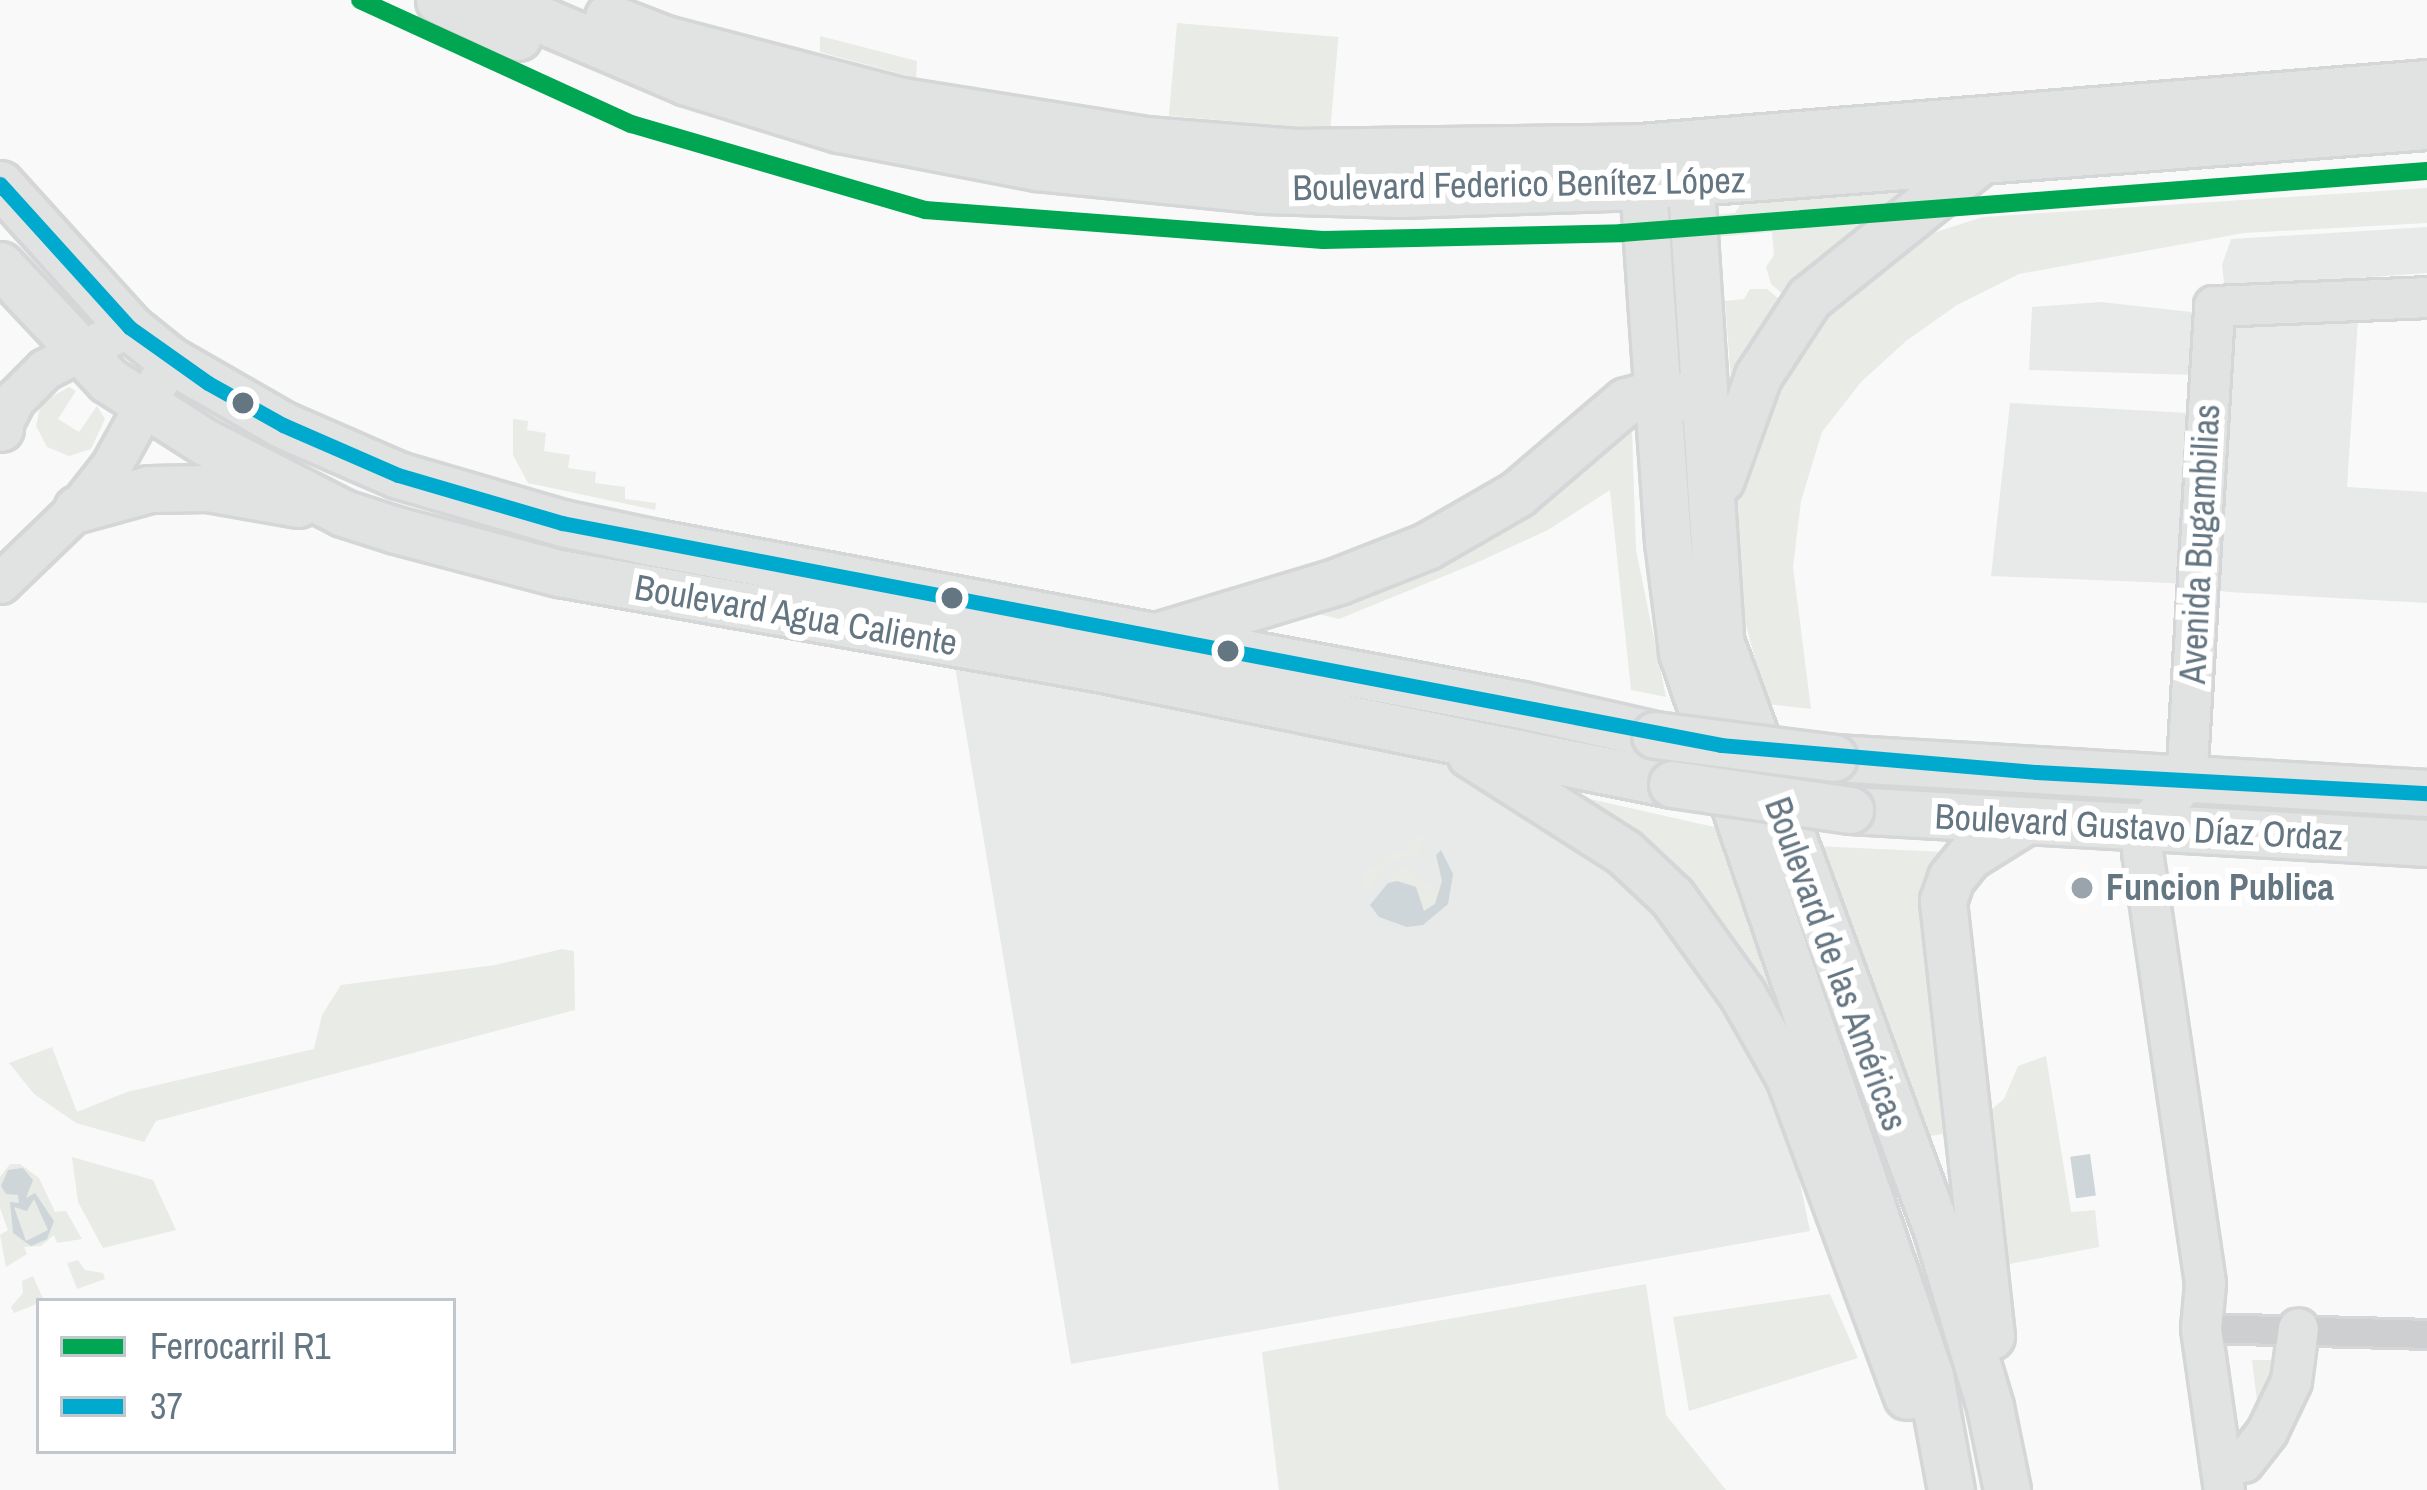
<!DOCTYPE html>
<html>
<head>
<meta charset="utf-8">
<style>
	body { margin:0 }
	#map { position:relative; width:2427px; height:1490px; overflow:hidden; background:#f9f9f9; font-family:"Archivo Narrow",sans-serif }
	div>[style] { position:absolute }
	.built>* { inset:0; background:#e8e9e9 }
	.green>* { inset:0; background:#e8ebe6; transform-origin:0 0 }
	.water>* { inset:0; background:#ced6d9; transform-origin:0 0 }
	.roads { filter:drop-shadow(3px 0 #d5d6d7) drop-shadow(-3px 0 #d5d6d7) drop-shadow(0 3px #d5d6d7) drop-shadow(0 -3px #d5d6d7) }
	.street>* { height:27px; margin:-13.5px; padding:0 13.5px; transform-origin:13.5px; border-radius:13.5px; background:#cecfd0 }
	.secondary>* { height:39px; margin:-19.5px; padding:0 19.5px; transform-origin:19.5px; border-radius:19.5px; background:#e1e2e2 }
	.primary>* { height:45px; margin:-22.5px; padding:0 22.5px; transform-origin:22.5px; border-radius:22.5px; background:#e1e2e2 }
	.bridges { filter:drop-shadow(3px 0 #d5d6d7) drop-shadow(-3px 0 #d5d6d7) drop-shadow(0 3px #d5d6d7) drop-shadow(0 -3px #d5d6d7) }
	.primary-bridge>* { height:45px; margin:-22.5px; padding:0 22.5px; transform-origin:22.5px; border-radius:22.5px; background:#e1e2e2 }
	.bus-1>* { height:15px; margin:-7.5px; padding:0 7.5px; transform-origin:7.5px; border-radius:7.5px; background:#00a9ce }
	.rail-1>* { height:18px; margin:-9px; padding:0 9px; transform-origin:9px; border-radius:9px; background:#00a651 }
	.dots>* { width:33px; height:33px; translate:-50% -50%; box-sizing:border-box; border:6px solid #fff; border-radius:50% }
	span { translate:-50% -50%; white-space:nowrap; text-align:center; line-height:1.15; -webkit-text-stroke:12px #fff; paint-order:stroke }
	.street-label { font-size:36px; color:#657683 }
	.poi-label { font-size:36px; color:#657683; font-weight:700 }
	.left { translate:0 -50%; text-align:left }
	.legend { position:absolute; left:36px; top:1298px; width:420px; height:156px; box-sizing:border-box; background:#fff; border:3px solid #c1c8cd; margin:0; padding:15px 21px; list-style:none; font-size:36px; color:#657683 }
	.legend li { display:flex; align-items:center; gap:24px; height:60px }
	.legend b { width:60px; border:3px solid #c1c8cd }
</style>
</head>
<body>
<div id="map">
	<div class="built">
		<i style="clip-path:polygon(2427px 227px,2427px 273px,2328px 280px,2335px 319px,2358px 319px,2347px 487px,2427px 492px,2427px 603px,2228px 592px,2171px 583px,1991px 576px,2010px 403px,2225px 415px,2227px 376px,2029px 370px,2032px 307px,2101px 302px,2228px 316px,2222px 265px,2231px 239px)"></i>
		<i style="clip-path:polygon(954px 661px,1358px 737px,1525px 791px,1634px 870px,1640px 902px,1658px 899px,1777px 1070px,1810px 1231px,1071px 1364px)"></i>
	</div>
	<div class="green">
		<i style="left:1177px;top:23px;width:162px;height:93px;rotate:5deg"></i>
		<i style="clip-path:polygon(820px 36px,917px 61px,916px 78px,820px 52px)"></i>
		<i style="clip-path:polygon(2427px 188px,2427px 223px,2244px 233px,2019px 274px,1957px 305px,1906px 341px,1861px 382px,1822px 432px,1801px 501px,1793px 567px,1811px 709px,1767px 704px,1734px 580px,1729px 547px,1734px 469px,1812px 318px,1908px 241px,1983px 217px)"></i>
		<i style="clip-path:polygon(1927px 189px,1785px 296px,1771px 284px,1766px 267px,1774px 255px,1772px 232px,1715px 237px,1714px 215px,1735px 213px,1742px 202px)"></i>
		<i style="clip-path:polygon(1750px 289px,1767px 289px,1782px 301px,1732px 393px,1725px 301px,1744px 299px)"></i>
		<i style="clip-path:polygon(69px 387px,76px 391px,58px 419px,79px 432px,97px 406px,105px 419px,91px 449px,69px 456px,47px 447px,36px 426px,41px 403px)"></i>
		<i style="clip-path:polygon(513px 419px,528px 421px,527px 430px,546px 433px,544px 451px,570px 455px,568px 468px,596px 472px,595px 483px,625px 487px,625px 499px,656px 503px,655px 510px,528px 483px,513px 455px)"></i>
		<i style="clip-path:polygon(1632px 432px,1636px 550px,1666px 697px,1631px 690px,1610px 490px,1548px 530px,1476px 563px,1339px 619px,1310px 612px,1506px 522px,1580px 475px)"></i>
		<i style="clip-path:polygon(1559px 792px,1723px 829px,1811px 1063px,1756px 975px)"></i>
		<i style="clip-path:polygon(1412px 835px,1424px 838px,1419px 853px,1385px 864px,1370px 889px,1362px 891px,1363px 876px,1392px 853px,1407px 849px)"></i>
		<i style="clip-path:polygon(1814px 846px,1945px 852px,1924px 919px,1943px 1134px,1922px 1137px)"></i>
		<i style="clip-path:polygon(1407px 866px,1429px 885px,1441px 886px,1439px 899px,1423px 912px,1420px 895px,1407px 882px,1383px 889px,1395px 870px)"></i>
		<i style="clip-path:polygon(562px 949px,574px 951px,575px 1010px,156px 1121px,144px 1142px,76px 1123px,34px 1094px,9px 1063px,52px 1047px,77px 1112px,127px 1092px,314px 1049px,322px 1015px,341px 985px,495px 965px)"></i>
		<i style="clip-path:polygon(2046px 1056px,2071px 1212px,2095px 1210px,2099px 1247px,2009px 1264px,1992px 1109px,2004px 1099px,2018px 1066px)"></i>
		<i style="clip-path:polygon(72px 1157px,153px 1180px,176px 1230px,103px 1248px,78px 1202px)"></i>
		<i style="clip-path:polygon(10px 1164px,20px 1164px,39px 1178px,55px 1212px,66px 1211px,82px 1239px,57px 1243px,54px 1235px,41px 1246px,24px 1247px,27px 1254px,6px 1267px,0 1235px,8px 1230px,0 1208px,0 1177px)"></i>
		<i style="clip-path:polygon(78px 1260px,85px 1270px,103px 1273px,105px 1279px,77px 1289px,67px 1263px)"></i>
		<i style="clip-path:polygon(33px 1276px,44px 1301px,14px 1313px,11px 1307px,23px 1293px,22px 1281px)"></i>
		<i style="clip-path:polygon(1646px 1284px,1666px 1415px,1726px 1490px,1279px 1490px,1262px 1352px)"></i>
		<i style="clip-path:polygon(1830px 1294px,1858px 1358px,1689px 1411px,1673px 1317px)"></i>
		<i style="clip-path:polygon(2252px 1360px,2287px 1360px,2260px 1425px)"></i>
	</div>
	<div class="water">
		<i style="clip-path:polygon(1441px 850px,1453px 874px,1448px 904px,1423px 925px,1407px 927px,1379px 917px,1370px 905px,1388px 883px,1397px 881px,1416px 887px,1424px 911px,1435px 904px,1442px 881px,1436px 855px)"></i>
		<i style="left:2090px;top:1154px;width:42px;height:20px;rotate:82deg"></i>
		<i style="clip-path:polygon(evenodd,23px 1168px,33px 1180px,26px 1198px,35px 1193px,54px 1221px,47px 1239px,31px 1246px,13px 1233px,10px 1202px,19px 1203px,18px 1195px,6px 1194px,1px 1186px,8px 1170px,23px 1168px,34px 1199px,48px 1230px,26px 1241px,14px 1207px,27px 1211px,34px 1199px)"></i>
	</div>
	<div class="roads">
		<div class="street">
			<i style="left:2201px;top:1328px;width:226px;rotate:1.5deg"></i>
		</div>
		<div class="secondary">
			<i style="left:0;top:428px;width:33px;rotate:-63deg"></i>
			<i style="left:15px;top:399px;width:42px;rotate:-45deg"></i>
			<i style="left:45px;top:369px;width:94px;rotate:-26.6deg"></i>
			<i style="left:0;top:583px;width:107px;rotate:-43.9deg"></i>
			<i style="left:77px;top:509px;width:55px;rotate:-51.7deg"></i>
			<i style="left:111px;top:466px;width:121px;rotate:-60.9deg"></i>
			<i style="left:2243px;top:1462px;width:39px;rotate:-52deg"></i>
			<i style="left:2267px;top:1431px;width:55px;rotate:-64.4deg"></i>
			<i style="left:2291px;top:1381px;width:53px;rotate:-82.5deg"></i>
			<i style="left:2224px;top:1490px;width:164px;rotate:-98.1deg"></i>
			<i style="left:2201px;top:1328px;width:45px;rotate:-84.9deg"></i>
			<i style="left:2205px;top:1283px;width:435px;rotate:-98.3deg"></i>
			<i style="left:2142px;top:853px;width:25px;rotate:-88deg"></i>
			<i style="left:2143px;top:828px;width:64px;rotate:-47.5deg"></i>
			<i style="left:2186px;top:781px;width:476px;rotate:-86.6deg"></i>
			<i style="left:2214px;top:306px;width:213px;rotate:-2.4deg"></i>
		</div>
		<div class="primary">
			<i style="left:439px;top:0;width:87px;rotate:25.1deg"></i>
			<i style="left:495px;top:0;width:209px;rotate:23.1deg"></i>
			<i style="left:687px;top:82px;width:159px;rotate:17.2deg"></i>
			<i style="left:839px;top:129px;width:202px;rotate:10.9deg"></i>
			<i style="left:1037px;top:167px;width:227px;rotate:5.8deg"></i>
			<i style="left:1263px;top:190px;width:137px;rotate:1.7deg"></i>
			<i style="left:1400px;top:194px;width:242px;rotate:-1.9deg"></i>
			<i style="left:1642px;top:186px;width:787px;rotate:-4.37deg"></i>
			<i style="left:608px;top:17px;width:61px;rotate:21.1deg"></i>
			<i style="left:665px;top:39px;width:245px;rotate:14.7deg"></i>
			<i style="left:902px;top:101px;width:247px;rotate:9.1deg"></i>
			<i style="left:1146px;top:140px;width:150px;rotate:4.6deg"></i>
			<i style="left:1296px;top:152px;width:344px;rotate:-0.8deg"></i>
			<i style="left:1640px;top:147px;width:790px;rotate:-4.65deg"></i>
			<i style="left:1641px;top:156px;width:387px;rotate:86deg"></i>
			<i style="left:1668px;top:542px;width:111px;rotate:82.7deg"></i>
			<i style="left:1682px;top:652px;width:765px;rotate:71.09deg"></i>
			<i style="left:1930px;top:1376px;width:116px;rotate:79.6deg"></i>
			<i style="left:1689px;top:157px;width:485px;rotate:86.3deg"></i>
			<i style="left:1720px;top:641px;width:628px;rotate:69.78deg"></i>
			<i style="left:1937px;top:1230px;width:185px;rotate:73.3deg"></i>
			<i style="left:1990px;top:1407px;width:85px;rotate:78.4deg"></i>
			<i style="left:0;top:184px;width:193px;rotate:47.9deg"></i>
			<i style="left:129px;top:327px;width:53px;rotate:38.8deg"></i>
			<i style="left:170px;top:360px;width:130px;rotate:29.9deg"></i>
			<i style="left:283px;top:425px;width:125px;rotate:23.5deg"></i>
			<i style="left:398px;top:475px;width:171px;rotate:16.3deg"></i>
			<i style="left:562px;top:523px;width:91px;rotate:12.1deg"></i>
			<i style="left:651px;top:542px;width:886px;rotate:10.6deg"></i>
			<i style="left:1522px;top:705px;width:136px;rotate:12.7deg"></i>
			<i style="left:0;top:265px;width:158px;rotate:46.8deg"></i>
			<i style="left:108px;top:380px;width:115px;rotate:32.6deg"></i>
			<i style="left:205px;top:442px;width:155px;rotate:27.2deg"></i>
			<i style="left:343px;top:513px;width:56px;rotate:17.8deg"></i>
			<i style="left:396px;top:530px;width:169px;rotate:14.8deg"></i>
			<i style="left:559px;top:573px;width:547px;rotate:10deg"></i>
			<i style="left:1098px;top:668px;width:586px;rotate:11.43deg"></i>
			<i style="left:0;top:427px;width:1px;rotate:90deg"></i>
			<i style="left:1721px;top:479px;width:109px;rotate:-70.2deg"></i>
			<i style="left:1758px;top:376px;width:93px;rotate:-56.8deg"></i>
			<i style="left:1809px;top:298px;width:218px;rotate:-38.7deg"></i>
			<i style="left:77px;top:509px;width:75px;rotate:-15.5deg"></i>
			<i style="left:149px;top:489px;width:59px;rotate:-1deg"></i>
			<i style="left:208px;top:488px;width:91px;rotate:10.1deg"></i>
			<i style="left:1153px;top:637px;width:193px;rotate:-16.8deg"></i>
			<i style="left:1338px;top:581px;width:96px;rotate:-21.5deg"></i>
			<i style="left:1427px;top:546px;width:104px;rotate:-30deg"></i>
			<i style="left:1517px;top:494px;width:143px;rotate:-40.5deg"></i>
			<i style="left:1626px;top:401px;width:34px;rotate:-15deg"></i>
			<i style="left:1659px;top:392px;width:29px;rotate:12deg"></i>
			<i style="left:1470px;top:754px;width:183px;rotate:32.5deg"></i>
			<i style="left:1624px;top:852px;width:66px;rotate:43.2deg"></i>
			<i style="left:1672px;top:897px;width:120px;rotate:54.2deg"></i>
			<i style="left:1742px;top:994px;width:95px;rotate:60.5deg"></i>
			<i style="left:1789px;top:1077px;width:340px;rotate:69.7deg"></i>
			<i style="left:1834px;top:758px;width:594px;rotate:3.38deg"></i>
			<i style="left:1850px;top:810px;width:578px;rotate:3.27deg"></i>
			<i style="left:1991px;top:1336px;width:438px;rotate:-96.3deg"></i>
			<i style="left:1943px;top:901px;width:24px;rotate:-71deg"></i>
			<i style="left:1951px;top:878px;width:28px;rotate:-51deg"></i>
			<i style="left:1969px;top:856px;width:66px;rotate:-32deg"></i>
		</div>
	</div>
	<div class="bridges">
		<div class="primary-bridge">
			<i style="left:1655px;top:735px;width:180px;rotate:7.3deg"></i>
			<i style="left:1672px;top:784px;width:180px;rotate:8.3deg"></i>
		</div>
	</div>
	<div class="bus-1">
		<i style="left:0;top:184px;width:193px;rotate:47.9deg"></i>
		<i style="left:129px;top:327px;width:97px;rotate:35.3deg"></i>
		<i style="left:208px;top:383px;width:86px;rotate:29.2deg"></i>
		<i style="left:283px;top:425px;width:125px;rotate:23.5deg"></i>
		<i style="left:398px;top:475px;width:171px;rotate:16.3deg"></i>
		<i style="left:562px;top:523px;width:1180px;rotate:10.84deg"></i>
		<i style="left:1721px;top:745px;width:316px;rotate:4.9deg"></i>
		<i style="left:2036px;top:772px;width:392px;rotate:3.1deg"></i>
	</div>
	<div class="rail-1">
		<i style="left:360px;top:0;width:298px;rotate:24.6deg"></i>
		<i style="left:631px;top:124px;width:306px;rotate:16.3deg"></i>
		<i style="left:925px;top:210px;width:399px;rotate:4.3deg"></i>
		<i style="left:1323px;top:240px;width:298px;rotate:-1.3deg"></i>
		<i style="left:1621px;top:233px;width:808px;rotate:-4.4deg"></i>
	</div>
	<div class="dots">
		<i style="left:243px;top:403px;background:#657683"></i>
		<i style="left:952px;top:598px;background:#657683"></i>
		<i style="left:1228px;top:651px;background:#657683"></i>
		<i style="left:2082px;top:888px;background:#99a4ac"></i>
	</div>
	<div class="street-label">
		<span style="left:1519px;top:184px;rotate:-1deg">Boulevard Federico Benítez López</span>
		<span style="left:2200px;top:544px;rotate:-87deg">Avenida Bugambilias</span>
		<span style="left:796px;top:615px;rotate:10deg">Boulevard Agua Caliente</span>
		<span style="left:2139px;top:827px;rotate:3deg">Boulevard Gustavo Díaz Ordaz</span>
		<span style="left:1836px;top:964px;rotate:70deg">Boulevard de las Américas</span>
	</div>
	<div class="poi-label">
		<span class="left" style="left:2106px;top:888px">Funcion Publica</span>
	</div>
	<ul class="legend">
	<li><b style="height:15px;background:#00a651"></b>Ferrocarril R1</li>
	<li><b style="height:15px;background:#00a9ce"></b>37</li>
	</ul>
</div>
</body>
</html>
